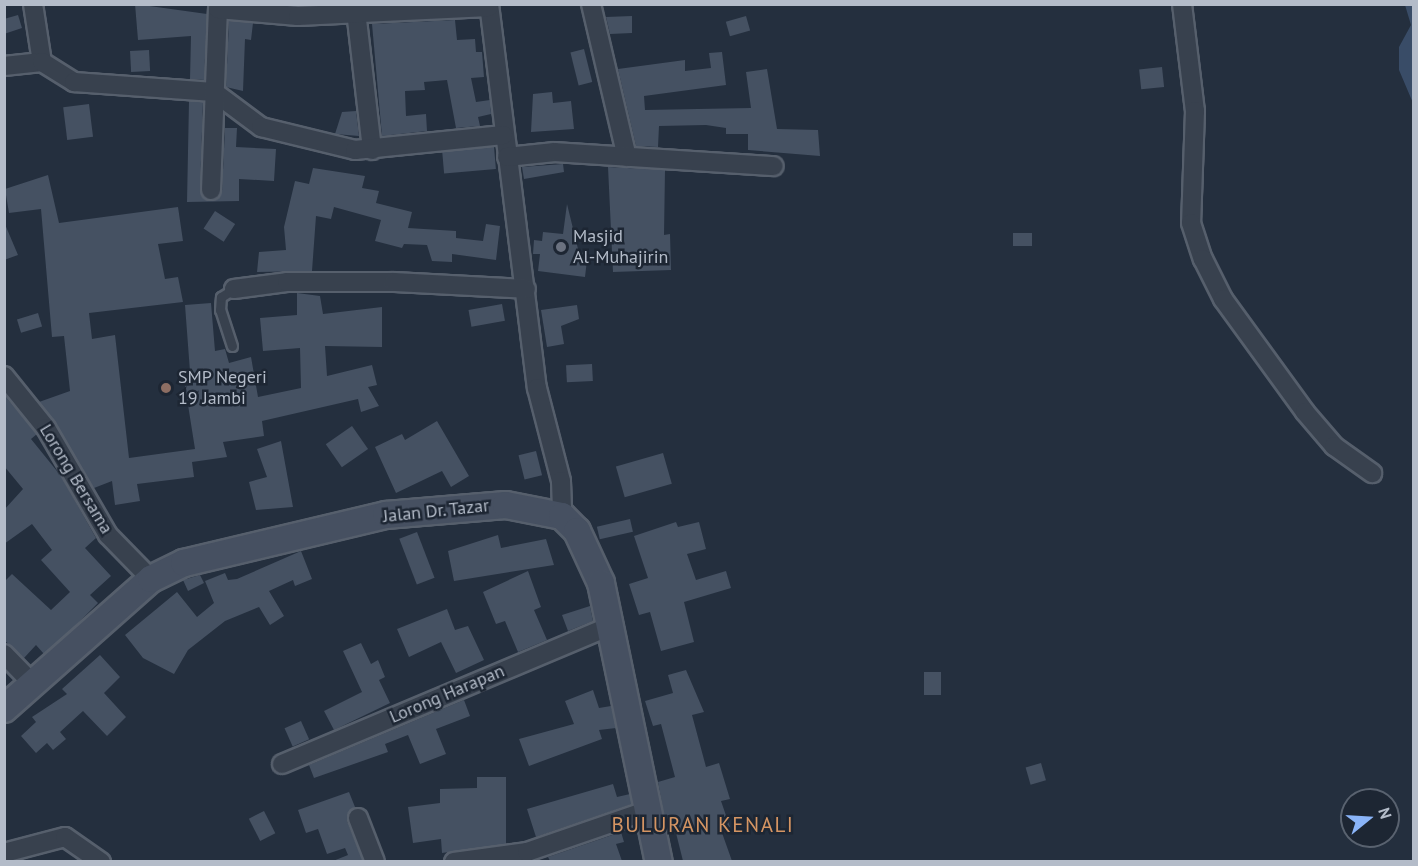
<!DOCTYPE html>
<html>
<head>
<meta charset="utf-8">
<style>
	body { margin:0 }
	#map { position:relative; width:1418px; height:866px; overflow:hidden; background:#242f3e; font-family:"PT Sans",sans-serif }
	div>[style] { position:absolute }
	.water>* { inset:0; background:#394c67 }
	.building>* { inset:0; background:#455162; transform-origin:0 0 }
	.roads { filter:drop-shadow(2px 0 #565f6c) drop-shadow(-2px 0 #565f6c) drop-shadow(0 2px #565f6c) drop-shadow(0 -2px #565f6c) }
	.lane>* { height:9px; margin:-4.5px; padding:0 4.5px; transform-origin:4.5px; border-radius:4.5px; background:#38414e }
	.street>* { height:18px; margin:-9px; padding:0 9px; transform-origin:9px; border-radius:9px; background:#38414e }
	.secondary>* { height:26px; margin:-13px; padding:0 13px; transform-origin:13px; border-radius:13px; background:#465061 }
	.dots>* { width:16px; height:16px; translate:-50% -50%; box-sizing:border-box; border:3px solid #1d2633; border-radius:50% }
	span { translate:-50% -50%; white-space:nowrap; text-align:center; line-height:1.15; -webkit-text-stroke:5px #1d2633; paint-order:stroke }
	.poi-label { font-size:18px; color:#b4bcc9 }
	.left { translate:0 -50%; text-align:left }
	.street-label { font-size:18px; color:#b4bcc9 }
	.quarter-label { font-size:21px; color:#d59563; letter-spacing:1.5px }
	.frame { position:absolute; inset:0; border:6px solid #b4bcc9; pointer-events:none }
	.north { position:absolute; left:1340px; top:788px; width:60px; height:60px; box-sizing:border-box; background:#1d2633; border:2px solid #59626f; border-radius:50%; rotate:72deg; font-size:16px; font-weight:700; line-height:24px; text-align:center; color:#b4bcc9 }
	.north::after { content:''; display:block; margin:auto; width:21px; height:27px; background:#8ab4f8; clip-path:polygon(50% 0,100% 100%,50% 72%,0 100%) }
</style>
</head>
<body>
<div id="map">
	<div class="water">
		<i style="clip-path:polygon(1405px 5px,1413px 5px,1413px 103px,1399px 70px,1399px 47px,1411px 25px)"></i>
	</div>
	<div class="building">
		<i style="clip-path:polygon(135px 4px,207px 14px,204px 80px,190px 79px,191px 36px,138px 40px)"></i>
		<i style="clip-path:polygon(18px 15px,22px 28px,4px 34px,4px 19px)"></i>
		<i style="clip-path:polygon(632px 16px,632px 33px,610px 34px,606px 17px)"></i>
		<i style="left:746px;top:16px;width:15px;height:21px;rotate:74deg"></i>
		<i style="clip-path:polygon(455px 20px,457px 40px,475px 39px,476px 52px,482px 52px,484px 77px,471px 78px,476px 102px,490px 100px,491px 114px,478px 117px,480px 126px,456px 128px,447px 80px,424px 82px,425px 90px,405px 91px,406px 116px,426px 114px,427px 131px,382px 136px,372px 24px)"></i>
		<i style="clip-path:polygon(229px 21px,253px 23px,251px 40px,245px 39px,243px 91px,226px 87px)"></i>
		<i style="left:584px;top:49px;width:34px;height:14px;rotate:76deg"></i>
		<i style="left:149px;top:50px;width:21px;height:19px;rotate:87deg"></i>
		<i style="clip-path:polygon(722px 52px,726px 85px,644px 96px,645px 110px,751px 108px,746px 72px,767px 69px,777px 129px,818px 130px,820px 156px,748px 150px,748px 134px,726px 134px,726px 128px,706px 125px,659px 126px,658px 147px,636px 146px,618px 69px,685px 60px,685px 71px,711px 68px,709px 53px)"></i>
		<i style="left:1162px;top:67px;width:20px;height:23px;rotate:84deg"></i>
		<i style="clip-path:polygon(552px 92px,553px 103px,571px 101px,574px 129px,531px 132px,533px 94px)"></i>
		<i style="clip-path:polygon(189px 101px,203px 102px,200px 190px,205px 199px,216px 200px,222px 191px,225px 128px,237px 128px,236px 147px,276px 149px,274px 181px,239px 179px,239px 201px,187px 202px)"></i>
		<i style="left:89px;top:104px;width:33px;height:26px;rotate:83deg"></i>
		<i style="clip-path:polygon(356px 111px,359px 136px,335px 134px,342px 112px)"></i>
		<i style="left:494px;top:147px;width:22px;height:52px;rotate:85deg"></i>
		<i style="clip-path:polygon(563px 164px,564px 172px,524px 179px,522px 167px)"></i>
		<i style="clip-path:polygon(608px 167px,665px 170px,664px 235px,670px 234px,671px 270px,613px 272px)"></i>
		<i style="clip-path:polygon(313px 168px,365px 176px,362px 188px,379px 191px,376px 203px,412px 212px,408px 228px,456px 231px,456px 238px,483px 241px,486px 224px,500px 226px,496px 260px,452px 254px,452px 262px,432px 261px,427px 245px,404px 244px,402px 248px,375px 241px,381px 220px,334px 207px,331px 219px,316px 216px,312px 271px,257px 272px,259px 252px,286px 250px,284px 227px,295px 181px,309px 184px)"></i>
		<i style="clip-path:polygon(48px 175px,59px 223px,178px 207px,183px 241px,158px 244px,165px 279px,178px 277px,183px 302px,89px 313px,92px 339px,115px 335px,129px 458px,195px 449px,185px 386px,191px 385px,185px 305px,211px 303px,215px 351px,225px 349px,229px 363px,251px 357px,258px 397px,301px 388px,300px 348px,263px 351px,260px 318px,297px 315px,297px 293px,320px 296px,323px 314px,382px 307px,382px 347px,325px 346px,327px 376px,372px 365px,377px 385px,368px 387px,379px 406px,361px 412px,358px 399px,262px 421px,264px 436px,223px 442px,227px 457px,192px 462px,194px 477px,137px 484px,140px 501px,115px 505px,112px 481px,94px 488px,39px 402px,70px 391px,64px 336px,52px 337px,41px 209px,9px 213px,5px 189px)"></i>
		<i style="clip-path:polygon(567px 204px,579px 253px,588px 252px,585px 277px,538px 271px,540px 254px,533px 254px,534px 240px,542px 241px,543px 232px,563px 234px)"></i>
		<i style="left:215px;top:211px;width:24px;height:21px;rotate:33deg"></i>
		<i style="clip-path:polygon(4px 222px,18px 255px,4px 260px)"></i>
		<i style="left:1032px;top:233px;width:13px;height:19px;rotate:90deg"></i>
		<i style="left:502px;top:304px;width:17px;height:34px;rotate:80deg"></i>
		<i style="clip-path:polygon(577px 305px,579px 319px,561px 326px,564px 344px,547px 347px,541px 310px)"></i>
		<i style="left:38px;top:313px;width:14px;height:22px;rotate:73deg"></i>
		<i style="left:592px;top:364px;width:17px;height:26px;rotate:87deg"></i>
		<i style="clip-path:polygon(4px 395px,37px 434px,31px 439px,61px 476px,96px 538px,85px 548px,111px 576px,90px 595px,98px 603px,71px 630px,44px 654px,36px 645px,24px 658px,4px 640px,4px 582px,12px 574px,51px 610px,70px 592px,41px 560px,52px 550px,32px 524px,4px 544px,4px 510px,23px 489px,4px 466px)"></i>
		<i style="clip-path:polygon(437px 421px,469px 476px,451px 487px,442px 471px,396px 493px,375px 447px,402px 434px,405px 440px)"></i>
		<i style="left:352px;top:426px;width:28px;height:32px;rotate:55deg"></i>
		<i style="clip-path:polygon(281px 441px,293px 507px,256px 510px,249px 482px,267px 477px,257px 449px)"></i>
		<i style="left:536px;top:451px;width:25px;height:18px;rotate:76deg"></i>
		<i style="left:663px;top:453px;width:32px;height:49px;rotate:74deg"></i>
		<i style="left:630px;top:519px;width:13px;height:34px;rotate:77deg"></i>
		<i style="clip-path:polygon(676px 522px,678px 527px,699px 522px,706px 549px,687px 554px,696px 580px,726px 571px,731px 588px,684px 602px,694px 642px,661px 651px,650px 612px,639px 615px,629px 584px,648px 578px,634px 536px)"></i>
		<i style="left:417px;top:532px;width:49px;height:19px;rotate:69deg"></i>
		<i style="clip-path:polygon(498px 535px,501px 548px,546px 539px,554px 565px,454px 581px,448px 551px)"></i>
		<i style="clip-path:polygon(301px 551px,312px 579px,295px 586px,293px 580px,269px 591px,284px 616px,270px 625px,259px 607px,225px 621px,188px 650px,174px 674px,143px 658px,125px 635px,177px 592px,197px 617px,214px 603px,205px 581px,225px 573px,228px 580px,237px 579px)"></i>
		<i style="clip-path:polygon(528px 571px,541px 607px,534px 610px,547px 640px,518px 652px,505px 621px,496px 624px,483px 592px)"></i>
		<i style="clip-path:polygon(200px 575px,204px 583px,188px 591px,183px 580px)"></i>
		<i style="clip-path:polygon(590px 606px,593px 621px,568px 631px,562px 615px)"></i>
		<i style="clip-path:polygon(447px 609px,455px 630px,468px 626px,484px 660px,456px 673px,441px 642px,409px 657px,397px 629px)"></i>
		<i style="clip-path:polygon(361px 643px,371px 664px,378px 660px,385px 677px,379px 680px,390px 703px,334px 730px,324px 711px,362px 692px,343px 651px)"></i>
		<i style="clip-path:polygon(100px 655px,120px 677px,104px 693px,126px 717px,107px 736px,83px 711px,60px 732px,66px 739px,53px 750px,47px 743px,36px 753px,21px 736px,36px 722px,32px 717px,67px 694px,62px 689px)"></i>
		<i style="clip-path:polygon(686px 670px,704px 712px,692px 715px,706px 767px,719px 763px,730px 799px,721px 801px,730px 827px,721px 830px,732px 861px,683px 861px,672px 817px,666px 819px,664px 814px,658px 782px,675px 777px,661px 724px,653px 726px,645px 701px,673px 693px,668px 675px)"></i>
		<i style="left:924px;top:672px;width:17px;height:23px"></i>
		<i style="clip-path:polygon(593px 690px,599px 708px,611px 706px,616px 728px,599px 730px,602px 739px,529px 766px,519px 739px,574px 724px,565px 701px)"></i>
		<i style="clip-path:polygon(464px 700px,470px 716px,436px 729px,446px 754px,420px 764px,408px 735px,385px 744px,388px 752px,314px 778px,309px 765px)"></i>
		<i style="left:301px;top:721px;width:20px;height:18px;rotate:66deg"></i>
		<i style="left:1041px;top:763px;width:18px;height:16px;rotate:74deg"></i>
		<i style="clip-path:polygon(477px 777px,506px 777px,506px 844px,442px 853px,441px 839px,413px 843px,408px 807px,440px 803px,440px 789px,477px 788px)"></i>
		<i style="clip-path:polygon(613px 784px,617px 797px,630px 794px,632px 804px,536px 837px,527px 809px)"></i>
		<i style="clip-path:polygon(349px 792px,355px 807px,347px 821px,363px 861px,333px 861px,348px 855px,345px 848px,327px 854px,318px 829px,306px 833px,298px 810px)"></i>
		<i style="left:264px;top:811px;width:25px;height:17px;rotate:63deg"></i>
		<i style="clip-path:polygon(621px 832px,624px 842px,616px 844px,622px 861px,550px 861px,548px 857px)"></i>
	</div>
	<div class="roads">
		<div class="lane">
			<i style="left:232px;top:346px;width:38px;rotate:-108deg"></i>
			<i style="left:220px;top:310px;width:13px;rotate:-86deg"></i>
			<i style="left:221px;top:297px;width:15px;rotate:-32deg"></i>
		</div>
		<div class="street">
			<i style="left:33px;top:4px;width:59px;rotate:81.2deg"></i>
			<i style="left:489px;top:4px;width:387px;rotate:82.9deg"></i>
			<i style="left:537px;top:388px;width:96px;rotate:75.5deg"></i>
			<i style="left:561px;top:481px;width:35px;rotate:88deg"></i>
			<i style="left:591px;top:4px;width:157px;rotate:76.8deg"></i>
			<i style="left:1182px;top:4px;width:108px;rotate:83.1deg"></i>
			<i style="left:1195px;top:111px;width:112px;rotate:92deg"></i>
			<i style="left:1191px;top:223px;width:38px;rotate:72deg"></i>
			<i style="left:1203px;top:259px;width:45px;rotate:63.4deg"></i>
			<i style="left:1223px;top:299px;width:140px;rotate:54deg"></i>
			<i style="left:1305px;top:412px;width:45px;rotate:49.5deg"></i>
			<i style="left:1334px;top:446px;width:47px;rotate:35.4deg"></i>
			<i style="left:356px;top:11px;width:140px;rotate:83.4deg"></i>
			<i style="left:4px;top:66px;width:38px;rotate:-6deg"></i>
			<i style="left:42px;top:62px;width:38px;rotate:32deg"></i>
			<i style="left:74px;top:82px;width:140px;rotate:4.1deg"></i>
			<i style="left:214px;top:92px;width:59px;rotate:36.7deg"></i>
			<i style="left:261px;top:127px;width:97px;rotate:13.7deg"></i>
			<i style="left:355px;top:150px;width:149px;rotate:-5.8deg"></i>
			<i style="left:507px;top:157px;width:48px;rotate:-5.9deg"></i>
			<i style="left:555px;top:152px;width:219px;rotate:3.7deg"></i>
			<i style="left:211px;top:190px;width:181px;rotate:-87.8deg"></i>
			<i style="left:218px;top:9px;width:80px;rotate:5deg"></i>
			<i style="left:298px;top:16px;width:191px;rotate:-2.7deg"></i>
			<i style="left:234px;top:289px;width:53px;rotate:-7.5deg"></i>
			<i style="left:287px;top:282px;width:107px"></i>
			<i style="left:394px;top:282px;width:132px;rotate:3deg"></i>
			<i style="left:4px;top:376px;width:67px;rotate:51.1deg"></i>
			<i style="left:46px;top:428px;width:124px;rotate:59.9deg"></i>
			<i style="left:108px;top:535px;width:62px;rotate:45.7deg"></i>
			<i style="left:4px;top:654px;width:43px;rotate:45.9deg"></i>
			<i style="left:282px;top:764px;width:358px;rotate:-22.8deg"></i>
			<i style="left:358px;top:818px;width:47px;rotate:68.9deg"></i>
			<i style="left:4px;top:853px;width:63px;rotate:-14.7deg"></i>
			<i style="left:65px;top:837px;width:44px;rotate:34.8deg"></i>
			<i style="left:454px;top:862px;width:74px;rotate:-7.8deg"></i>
			<i style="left:527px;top:852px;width:129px;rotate:-19deg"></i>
		</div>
		<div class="secondary">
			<i style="left:4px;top:709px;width:196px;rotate:-41.5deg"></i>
			<i style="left:151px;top:579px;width:37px;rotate:-26deg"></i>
			<i style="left:184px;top:563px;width:208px;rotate:-13.4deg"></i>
			<i style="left:386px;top:515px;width:120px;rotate:-4.8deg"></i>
			<i style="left:506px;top:505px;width:57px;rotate:11.1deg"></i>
			<i style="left:562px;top:516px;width:21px;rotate:45deg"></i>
			<i style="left:577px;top:531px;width:57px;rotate:65.2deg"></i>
			<i style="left:601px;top:583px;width:285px;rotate:78.3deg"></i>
		</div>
	</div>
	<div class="dots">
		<i style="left:561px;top:247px;background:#6b7280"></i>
		<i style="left:166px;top:388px;background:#8d6e63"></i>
	</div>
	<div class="poi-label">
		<span class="left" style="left:573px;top:247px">Masjid<br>Al-Muhajirin</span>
		<span class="left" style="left:178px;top:388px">SMP Negeri<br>19 Jambi</span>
	</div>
	<div class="street-label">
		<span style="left:76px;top:479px;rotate:59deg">Lorong Bersama</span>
		<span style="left:436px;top:511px;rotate:-6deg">Jalan Dr. Tazar</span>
		<span style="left:447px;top:694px;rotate:-23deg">Lorong Harapan</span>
	</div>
	<div class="quarter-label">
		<span style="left:703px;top:825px">BULURAN KENALI</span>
	</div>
	<div class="frame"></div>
	<div class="north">N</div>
</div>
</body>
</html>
